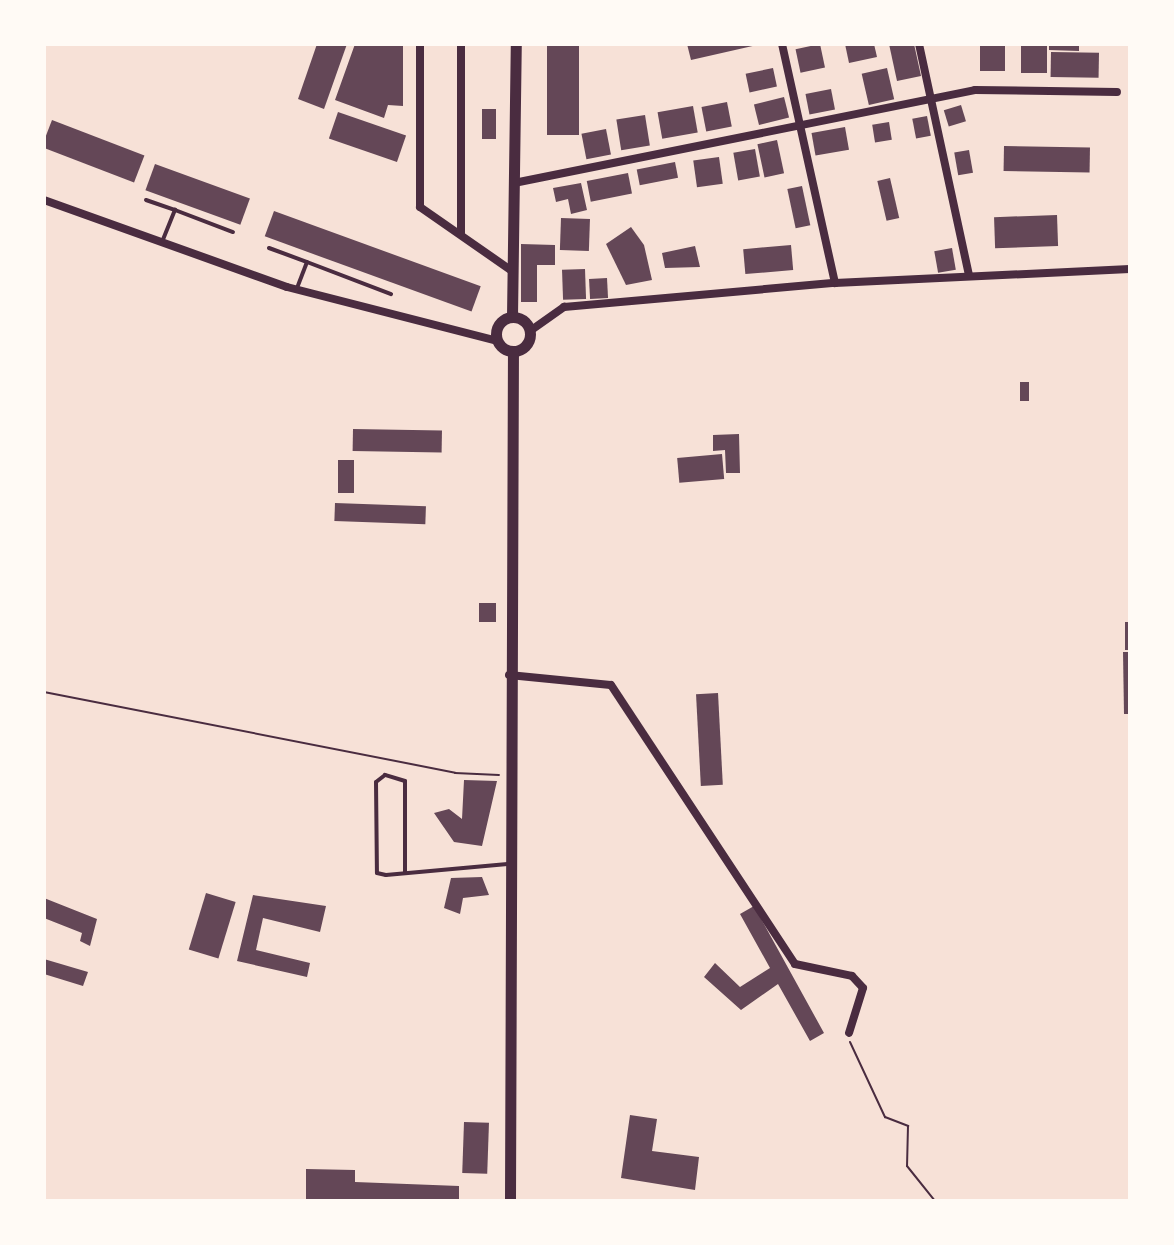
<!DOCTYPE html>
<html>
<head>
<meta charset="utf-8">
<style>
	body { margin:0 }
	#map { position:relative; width:1174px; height:1245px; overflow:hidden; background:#f7e1d7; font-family:"Public Sans",sans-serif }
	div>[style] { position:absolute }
	.building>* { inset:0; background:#644757; transform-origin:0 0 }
	.path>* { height:2px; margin:-1px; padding:0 1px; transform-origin:1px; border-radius:1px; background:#4a2c40 }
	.service>* { height:4px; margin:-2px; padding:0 2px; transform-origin:2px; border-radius:2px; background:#4a2c40 }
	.minor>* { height:8px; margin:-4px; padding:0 4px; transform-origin:4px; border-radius:4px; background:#4a2c40 }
	.secondary>* { height:11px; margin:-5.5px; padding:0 5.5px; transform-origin:5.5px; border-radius:5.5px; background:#4a2c40 }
	.secondary>.ring { margin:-5.5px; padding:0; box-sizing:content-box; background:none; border:11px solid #4a2c40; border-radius:50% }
	span { translate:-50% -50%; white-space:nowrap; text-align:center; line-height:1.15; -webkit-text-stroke:6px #fffaf5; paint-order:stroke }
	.frame { position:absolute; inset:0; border:46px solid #fffaf5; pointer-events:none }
</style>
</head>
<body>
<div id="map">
	<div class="building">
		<i style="clip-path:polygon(317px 44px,347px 44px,324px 109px,298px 99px)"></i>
		<i style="clip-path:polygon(355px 44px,403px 44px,403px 106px,388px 105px,384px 118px,335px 100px)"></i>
		<i style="left:547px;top:44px;width:32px;height:91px"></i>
		<i style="clip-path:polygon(687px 44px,757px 44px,757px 45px,691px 60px)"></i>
		<i style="left:820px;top:44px;width:24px;height:25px;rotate:78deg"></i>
		<i style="clip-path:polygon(845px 44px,874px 44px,877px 57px,849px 63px)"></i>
		<i style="clip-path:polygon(889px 44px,914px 44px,921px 76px,897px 81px)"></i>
		<i style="left:980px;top:44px;width:25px;height:27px"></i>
		<i style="clip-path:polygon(1049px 44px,1079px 44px,1079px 51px,1049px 50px)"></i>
		<i style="left:1021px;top:45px;width:26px;height:28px"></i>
		<i style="left:1051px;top:52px;width:48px;height:25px;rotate:1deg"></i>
		<i style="left:773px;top:68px;width:19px;height:28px;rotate:78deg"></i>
		<i style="left:887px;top:68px;width:32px;height:26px;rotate:77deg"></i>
		<i style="left:831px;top:89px;width:21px;height:26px;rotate:79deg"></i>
		<i style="left:784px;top:97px;width:21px;height:31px;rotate:76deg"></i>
		<i style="left:727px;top:102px;width:25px;height:26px;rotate:79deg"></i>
		<i style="left:961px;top:105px;width:17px;height:18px;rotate:73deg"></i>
		<i style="left:693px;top:106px;width:27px;height:36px;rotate:80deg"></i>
		<i style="left:482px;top:109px;width:14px;height:30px"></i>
		<i style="left:338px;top:112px;width:72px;height:28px;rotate:19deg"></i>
		<i style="left:645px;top:115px;width:31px;height:29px;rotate:81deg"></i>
		<i style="left:927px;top:116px;width:20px;height:15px;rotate:79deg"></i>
		<i style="left:52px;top:120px;width:99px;height:29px;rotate:21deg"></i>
		<i style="left:889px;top:122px;width:18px;height:17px;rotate:81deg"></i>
		<i style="left:845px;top:127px;width:23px;height:34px;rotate:80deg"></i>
		<i style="left:606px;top:129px;width:26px;height:25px;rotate:79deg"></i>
		<i style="left:777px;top:140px;width:34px;height:20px;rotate:78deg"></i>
		<i style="left:1004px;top:146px;width:86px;height:25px;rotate:1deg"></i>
		<i style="left:755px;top:149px;width:28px;height:22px;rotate:80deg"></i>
		<i style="left:969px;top:150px;width:23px;height:15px;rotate:80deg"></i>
		<i style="left:719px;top:157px;width:27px;height:26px;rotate:82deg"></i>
		<i style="left:675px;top:162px;width:16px;height:39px;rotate:79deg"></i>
		<i style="left:155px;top:164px;width:101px;height:28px;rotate:20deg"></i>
		<i style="left:628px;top:173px;width:21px;height:42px;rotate:79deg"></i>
		<i style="left:890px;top:178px;width:41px;height:13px;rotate:77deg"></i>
		<i style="clip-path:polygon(581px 183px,587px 210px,571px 214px,568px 199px,556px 202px,553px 188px)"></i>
		<i style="left:802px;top:186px;width:40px;height:15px;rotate:78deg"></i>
		<i style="left:274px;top:211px;width:220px;height:27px;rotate:20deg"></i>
		<i style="left:1057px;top:215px;width:31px;height:63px;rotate:88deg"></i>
		<i style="left:561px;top:218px;width:29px;height:32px;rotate:2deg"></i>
		<i style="clip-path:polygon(631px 227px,644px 245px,652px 280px,626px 285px,606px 244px)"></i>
		<i style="clip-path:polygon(521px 244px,555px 245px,555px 265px,537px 265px,537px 302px,521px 302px)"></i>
		<i style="left:791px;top:245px;width:25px;height:48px;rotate:85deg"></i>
		<i style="clip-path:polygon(695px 246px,700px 267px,665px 268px,662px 253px)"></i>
		<i style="left:952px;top:248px;width:22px;height:18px;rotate:80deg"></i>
		<i style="left:585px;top:269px;width:30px;height:23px;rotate:88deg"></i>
		<i style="left:607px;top:278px;width:20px;height:18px;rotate:87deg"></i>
		<i style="left:1020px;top:382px;width:9px;height:19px"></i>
		<i style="left:353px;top:429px;width:89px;height:22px;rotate:1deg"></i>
		<i style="clip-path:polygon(739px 434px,740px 473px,726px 473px,725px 450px,713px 451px,713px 435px)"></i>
		<i style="left:722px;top:454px;width:25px;height:45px;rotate:85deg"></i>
		<i style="left:338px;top:460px;width:16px;height:33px"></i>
		<i style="left:335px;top:503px;width:91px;height:18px;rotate:2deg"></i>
		<i style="left:479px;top:603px;width:17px;height:19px"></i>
		<i style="left:1125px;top:622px;width:5px;height:28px"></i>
		<i style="clip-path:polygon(1123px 652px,1130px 652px,1130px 714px,1124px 714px)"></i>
		<i style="left:718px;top:693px;width:92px;height:22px;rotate:87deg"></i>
		<i style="clip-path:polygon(464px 780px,497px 781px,482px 846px,454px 842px,434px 813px,449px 809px,462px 819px)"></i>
		<i style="clip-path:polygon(482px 877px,489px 895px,463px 898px,460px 914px,444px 908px,451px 878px)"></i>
		<i style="left:206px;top:893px;width:31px;height:59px;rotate:17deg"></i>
		<i style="clip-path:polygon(253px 895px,326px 906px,320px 932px,263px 918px,256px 950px,310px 963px,307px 977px,237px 961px)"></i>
		<i style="clip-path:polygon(44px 898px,97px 919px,90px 946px,80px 941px,82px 933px,44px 918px)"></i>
		<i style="clip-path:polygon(754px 906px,824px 1033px,810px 1041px,778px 984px,741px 1010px,704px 977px,715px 963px,740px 987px,770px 968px,740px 914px)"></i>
		<i style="clip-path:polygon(44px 959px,88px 972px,83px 986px,44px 974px)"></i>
		<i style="clip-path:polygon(630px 1115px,657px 1119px,652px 1151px,699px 1157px,695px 1190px,621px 1178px)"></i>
		<i style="left:464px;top:1122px;width:25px;height:51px;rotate:2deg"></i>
		<i style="clip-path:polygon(306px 1169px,355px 1170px,355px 1182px,459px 1186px,459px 1201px,306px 1201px)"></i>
	</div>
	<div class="path">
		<i style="left:44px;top:692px;width:419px;rotate:11.1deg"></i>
		<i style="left:455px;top:773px;width:44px;rotate:2.6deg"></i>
		<i style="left:850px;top:1042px;width:83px;rotate:65deg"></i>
		<i style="left:885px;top:1117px;width:25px;rotate:21deg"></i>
		<i style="left:908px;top:1126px;width:40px;rotate:91.4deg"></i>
		<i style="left:907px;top:1166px;width:45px;rotate:51.3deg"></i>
	</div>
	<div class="service">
		<i style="left:146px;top:200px;width:31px;rotate:19deg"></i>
		<i style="left:162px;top:242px;width:35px;rotate:-68deg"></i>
		<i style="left:175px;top:210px;width:62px;rotate:20.8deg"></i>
		<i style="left:269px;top:248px;width:40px;rotate:20.2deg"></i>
		<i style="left:307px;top:262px;width:28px;rotate:111deg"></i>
		<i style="left:307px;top:262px;width:90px;rotate:20.9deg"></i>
		<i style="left:405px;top:873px;width:92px;rotate:-90deg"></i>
		<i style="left:405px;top:781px;width:21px;rotate:-163deg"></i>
		<i style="left:385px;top:775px;width:11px;rotate:142deg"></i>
		<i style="left:376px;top:782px;width:91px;rotate:89.4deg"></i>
		<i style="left:377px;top:873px;width:9px;rotate:13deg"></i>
		<i style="left:386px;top:875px;width:122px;rotate:-5.2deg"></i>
	</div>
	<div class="minor">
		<i style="left:420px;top:44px;width:163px;rotate:90deg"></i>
		<i style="left:420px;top:207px;width:112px;rotate:34.8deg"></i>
		<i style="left:782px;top:44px;width:245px;rotate:77.5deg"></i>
		<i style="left:919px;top:44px;width:237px;rotate:77.8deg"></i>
		<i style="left:514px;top:183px;width:470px;rotate:-11.4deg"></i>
		<i style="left:975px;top:90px;width:142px;rotate:0.8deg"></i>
		<i style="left:44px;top:200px;width:258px;rotate:19.7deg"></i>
		<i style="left:287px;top:287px;width:217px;rotate:14.4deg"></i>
		<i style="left:461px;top:233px;width:189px;rotate:-90deg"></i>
		<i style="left:530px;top:331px;width:42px;rotate:-35.2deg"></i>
		<i style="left:564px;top:307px;width:272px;rotate:-5.1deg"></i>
		<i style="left:835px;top:283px;width:295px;rotate:-2.7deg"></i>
		<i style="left:509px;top:675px;width:102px;rotate:5.6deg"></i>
		<i style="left:611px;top:685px;width:334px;rotate:56.6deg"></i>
		<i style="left:795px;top:964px;width:58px;rotate:11.9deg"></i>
		<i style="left:852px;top:976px;width:16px;rotate:47deg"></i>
		<i style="left:863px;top:988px;width:47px;rotate:107.3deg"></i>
	</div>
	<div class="secondary">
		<i style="left:512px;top:316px;width:272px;rotate:-89.2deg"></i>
		<i class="ring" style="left:496px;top:317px;width:23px;height:23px"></i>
		<i style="left:510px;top:1201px;width:850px;rotate:-89.8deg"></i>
	</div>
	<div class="frame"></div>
</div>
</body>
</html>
